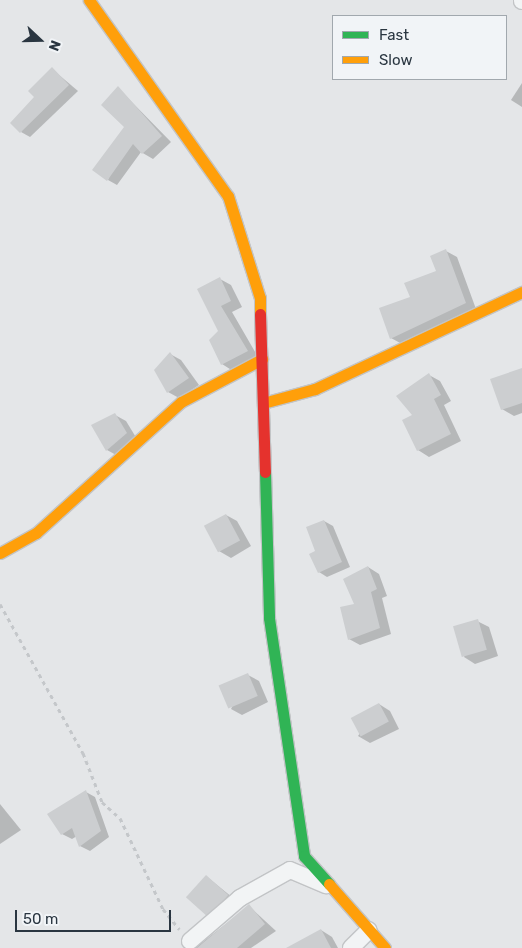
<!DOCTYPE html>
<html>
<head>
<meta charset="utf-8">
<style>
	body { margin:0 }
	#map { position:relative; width:522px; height:948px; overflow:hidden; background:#e4e6e8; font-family:Rubik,sans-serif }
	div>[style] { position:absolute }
	.shadow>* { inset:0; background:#0003 }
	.building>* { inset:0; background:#ccced0; transform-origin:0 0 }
	.path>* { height:3px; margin-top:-1.5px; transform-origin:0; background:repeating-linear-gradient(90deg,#c4c7ca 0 4px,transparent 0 8px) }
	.roads { filter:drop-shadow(1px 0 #c2c4c6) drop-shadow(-1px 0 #c2c4c6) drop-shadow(0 1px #c2c4c6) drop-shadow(0 -1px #c2c4c6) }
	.street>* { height:16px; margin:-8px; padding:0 8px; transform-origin:8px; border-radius:8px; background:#f2f4f5 }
	.fast>* { height:11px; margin:-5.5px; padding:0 5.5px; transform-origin:5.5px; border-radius:5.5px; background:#30b455 }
	.slow>* { height:11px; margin:-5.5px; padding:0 5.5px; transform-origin:5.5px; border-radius:5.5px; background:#ff9f0a }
	.jam>* { height:11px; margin:-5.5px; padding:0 5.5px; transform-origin:5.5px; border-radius:5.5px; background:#e5322d }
	span { translate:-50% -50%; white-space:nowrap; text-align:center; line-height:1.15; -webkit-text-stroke:5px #f1f4f7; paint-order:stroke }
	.legend { position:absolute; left:332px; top:15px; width:175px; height:65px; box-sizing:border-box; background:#f1f4f7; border:1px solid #a1a8ae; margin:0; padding:6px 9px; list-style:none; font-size:15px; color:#2a3641 }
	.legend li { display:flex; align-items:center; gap:10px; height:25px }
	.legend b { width:25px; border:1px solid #a1a8ae }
	.north { position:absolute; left:15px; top:15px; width:50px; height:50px; -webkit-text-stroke:4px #f1f4f7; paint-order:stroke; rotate:111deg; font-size:14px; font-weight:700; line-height:20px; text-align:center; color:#2a3641 }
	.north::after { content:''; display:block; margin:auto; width:18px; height:22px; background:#2a3641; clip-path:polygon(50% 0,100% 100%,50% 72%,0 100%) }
	.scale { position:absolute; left:15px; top:910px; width:156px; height:22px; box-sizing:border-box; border:2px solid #2a3641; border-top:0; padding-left:6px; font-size:15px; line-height:18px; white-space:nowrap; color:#2a3641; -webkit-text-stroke:4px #f1f4f7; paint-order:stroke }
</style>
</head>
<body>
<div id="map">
	<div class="shadow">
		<i style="clip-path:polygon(52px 69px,78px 91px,30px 137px,21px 132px)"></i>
		<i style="clip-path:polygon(522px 83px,522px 107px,511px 100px)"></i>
		<i style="clip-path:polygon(118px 88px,171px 142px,153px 159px,141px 152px,117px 185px,108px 180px,126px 126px)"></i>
		<i style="clip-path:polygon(446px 251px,457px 257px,476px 309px,402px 344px,391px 338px,411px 297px,437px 272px)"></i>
		<i style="clip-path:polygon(220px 279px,231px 285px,242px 307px,232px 312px,258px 357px,233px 371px,222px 364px)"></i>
		<i style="clip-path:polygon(170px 354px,181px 360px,199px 385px,179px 398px,168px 392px)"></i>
		<i style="clip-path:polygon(522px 372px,522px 413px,514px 416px,502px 409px)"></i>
		<i style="clip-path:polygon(429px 375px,440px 381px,451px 401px,444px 405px,461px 441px,429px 457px,418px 450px,414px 415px)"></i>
		<i style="clip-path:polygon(115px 415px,126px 421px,137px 439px,118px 456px,107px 450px,93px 426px)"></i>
		<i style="clip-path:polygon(226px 515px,237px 521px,251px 546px,231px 558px,219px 551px)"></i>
		<i style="clip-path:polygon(324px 521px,333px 526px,350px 567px,327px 577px,319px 572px,317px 552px)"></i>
		<i style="clip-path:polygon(368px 567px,379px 574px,387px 596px,382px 598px,391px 634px,360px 645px,349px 639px)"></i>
		<i style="clip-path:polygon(477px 621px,489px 627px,498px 656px,475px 664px,464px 657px)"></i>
		<i style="clip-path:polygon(248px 675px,259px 681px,268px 702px,242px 715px,231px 709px)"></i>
		<i style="clip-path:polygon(379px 704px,390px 711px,399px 729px,370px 743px,358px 736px)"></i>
		<i style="clip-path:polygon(86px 792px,95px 797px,109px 837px,90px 851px,80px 846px,77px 836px,72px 839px,62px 834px)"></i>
		<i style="clip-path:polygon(0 804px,21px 830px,0 844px)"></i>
		<i style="clip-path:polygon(206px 876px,238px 902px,217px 920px,206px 914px)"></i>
		<i style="clip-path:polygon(249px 906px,276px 931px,251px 948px,195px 948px)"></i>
		<i style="clip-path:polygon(321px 930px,332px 937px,338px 948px,303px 948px)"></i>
	</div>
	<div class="building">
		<i style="clip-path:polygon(52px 67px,69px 85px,20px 133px,10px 123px,34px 97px,28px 91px)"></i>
		<i style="clip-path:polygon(118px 86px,162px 136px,142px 154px,133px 144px,107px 181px,92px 170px,124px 127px,101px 105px)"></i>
		<i style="clip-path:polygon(446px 249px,466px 303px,390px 339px,379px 308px,410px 297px,404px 283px,436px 271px,430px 256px)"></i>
		<i style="clip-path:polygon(220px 277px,231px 301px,221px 306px,248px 351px,221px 365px,209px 340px,218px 331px,197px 289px)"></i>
		<i style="clip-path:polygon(170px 352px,189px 378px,167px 393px,154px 370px)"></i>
		<i style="clip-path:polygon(522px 368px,522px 403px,501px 410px,490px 379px)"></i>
		<i style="clip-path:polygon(429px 373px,441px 395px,434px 399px,451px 434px,417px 451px,402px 420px,412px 415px,396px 396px)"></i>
		<i style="clip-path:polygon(115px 413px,127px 433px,106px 451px,91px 425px)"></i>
		<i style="left:226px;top:514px;width:30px;height:25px;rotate:62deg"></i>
		<i style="clip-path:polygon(324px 520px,342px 562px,318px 573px,309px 554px,315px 551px,306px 527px)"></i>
		<i style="clip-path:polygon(368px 566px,377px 589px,371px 592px,380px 628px,348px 640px,340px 607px,354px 604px,343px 579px)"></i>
		<i style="left:478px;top:619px;width:32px;height:26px;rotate:74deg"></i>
		<i style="left:248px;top:673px;width:25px;height:32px;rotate:67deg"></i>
		<i style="left:379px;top:703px;width:21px;height:32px;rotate:62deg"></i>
		<i style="clip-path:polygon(86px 790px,101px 831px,79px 847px,72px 828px,61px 835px,47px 814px)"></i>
		<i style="left:206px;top:875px;width:30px;height:30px;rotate:42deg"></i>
		<i style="clip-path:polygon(249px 904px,265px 924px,237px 948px,197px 948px)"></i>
		<i style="clip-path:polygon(321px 929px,331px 948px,286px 948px)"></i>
	</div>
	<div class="path">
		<i style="left:0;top:604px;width:171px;rotate:60.9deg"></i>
		<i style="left:83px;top:753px;width:53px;rotate:68.8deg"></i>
		<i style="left:102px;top:802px;width:24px;rotate:42deg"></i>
		<i style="left:120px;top:818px;width:101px;rotate:64.7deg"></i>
		<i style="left:163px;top:909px;width:26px;rotate:51deg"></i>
	</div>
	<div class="roads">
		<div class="street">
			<i style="left:522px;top:0;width:1px;rotate:90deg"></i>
			<i style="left:190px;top:941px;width:66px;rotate:-40.7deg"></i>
			<i style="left:240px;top:898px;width:57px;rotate:-29.2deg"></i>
			<i style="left:290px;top:870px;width:39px;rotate:23deg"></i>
			<i style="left:351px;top:948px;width:25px;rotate:-45deg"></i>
		</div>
		<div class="fast">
			<i style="left:265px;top:472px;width:146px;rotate:88.4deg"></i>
			<i style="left:269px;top:618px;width:241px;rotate:81.6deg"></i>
			<i style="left:304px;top:856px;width:38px;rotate:48deg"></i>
		</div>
		<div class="slow">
			<i style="left:89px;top:0;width:240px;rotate:54.7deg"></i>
			<i style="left:228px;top:196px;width:107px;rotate:72.6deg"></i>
			<i style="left:260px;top:298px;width:16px;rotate:90deg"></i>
			<i style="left:263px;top:403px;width:54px;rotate:-15.1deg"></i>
			<i style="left:315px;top:389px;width:229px;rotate:-25.1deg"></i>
			<i style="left:0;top:553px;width:41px;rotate:-29.1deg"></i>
			<i style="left:36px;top:533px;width:195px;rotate:-42.1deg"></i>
			<i style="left:181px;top:402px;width:92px;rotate:-28deg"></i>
			<i style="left:329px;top:884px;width:85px;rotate:48.8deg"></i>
		</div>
		<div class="jam">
			<i style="left:260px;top:314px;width:158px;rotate:88.2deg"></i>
		</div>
	</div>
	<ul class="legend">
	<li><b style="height:6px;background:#30b455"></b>Fast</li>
	<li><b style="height:6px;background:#ff9f0a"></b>Slow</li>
	</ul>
	<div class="north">N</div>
	<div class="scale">50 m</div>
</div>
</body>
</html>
